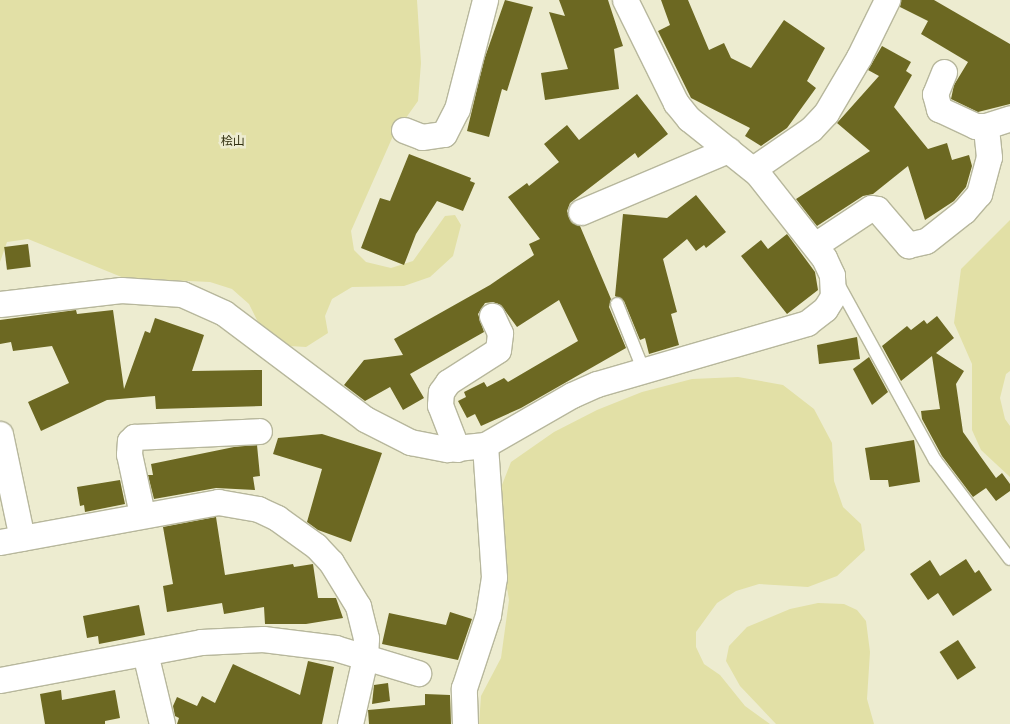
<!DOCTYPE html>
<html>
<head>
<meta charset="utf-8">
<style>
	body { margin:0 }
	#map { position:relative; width:1010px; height:724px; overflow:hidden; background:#edecd0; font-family:"Archivo Narrow","Noto Sans JP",sans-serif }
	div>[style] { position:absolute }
	.green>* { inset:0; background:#e2e0a6 }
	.building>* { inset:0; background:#6c6822; transform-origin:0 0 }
	.roads { filter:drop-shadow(1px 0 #b7b79c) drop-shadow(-1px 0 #b7b79c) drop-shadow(0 1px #b7b79c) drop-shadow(0 -1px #b7b79c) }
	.lane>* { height:12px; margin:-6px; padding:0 6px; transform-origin:6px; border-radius:6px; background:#fff }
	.street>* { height:25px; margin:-12.5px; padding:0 12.5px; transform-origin:12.5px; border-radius:12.5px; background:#fff }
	span { translate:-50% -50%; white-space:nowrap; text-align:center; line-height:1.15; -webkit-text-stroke:5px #edecd0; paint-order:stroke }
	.park-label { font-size:12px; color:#323011 }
</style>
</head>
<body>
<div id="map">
	<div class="green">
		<i style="clip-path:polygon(0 0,417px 0,421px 63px,418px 101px,393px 136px,351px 231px,354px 250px,366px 262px,391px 268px,413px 261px,445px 216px,455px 215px,461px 225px,453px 256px,430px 277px,404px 286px,352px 287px,332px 299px,325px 316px,328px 333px,306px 347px,289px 346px,259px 324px,249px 304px,232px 289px,210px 282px,124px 278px,28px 239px,7px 242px,0 262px)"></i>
		<i style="clip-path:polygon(1010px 220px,1010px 371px,1006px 374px,1000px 398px,1005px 419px,1010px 426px,1010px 477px,981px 450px,972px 430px,972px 364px,954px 323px,961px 269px)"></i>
		<i style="clip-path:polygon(738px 377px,783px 385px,814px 409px,832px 443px,834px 481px,843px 507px,861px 524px,865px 550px,837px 576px,808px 587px,759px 584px,736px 591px,717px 603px,696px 632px,696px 647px,704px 664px,720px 675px,745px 706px,770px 724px,479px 724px,481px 696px,501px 658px,509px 600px,504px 569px,500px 490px,511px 462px,554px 432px,597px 410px,642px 392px,692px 379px)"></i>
		<i style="clip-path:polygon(818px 603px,844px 604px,857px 610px,866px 621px,870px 652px,867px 699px,874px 724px,776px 724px,740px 686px,726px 661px,729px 646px,747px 627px,790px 609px)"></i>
	</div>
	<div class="building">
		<i style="clip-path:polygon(505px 0,533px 7px,507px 91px,502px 89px,489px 137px,467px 131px,484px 60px)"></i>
		<i style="clip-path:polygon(559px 0,608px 0,623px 46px,614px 49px,619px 89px,545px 100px,541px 73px,568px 69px,549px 12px,565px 16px)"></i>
		<i style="clip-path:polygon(661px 0,688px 0,709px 50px,724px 43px,731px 58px,751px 68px,784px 20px,825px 48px,807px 81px,816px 88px,787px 128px,761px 146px,745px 136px,750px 128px,691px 98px,658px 31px,670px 25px)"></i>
		<i style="clip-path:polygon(901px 0,934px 0,1010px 44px,1010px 104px,978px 112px,951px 99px,954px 85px,968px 62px,921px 34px,928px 21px,900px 7px)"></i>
		<i style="clip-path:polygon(882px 46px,911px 62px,906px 71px,912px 75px,894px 107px,928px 149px,947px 143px,952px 160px,969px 155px,972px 166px,966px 187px,954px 201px,925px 220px,908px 166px,873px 194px,863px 196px,817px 226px,796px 199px,870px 151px,837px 123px,879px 76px,868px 70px)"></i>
		<i style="clip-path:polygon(637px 94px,668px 134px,638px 158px,635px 153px,570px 203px,567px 211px,572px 223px,580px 226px,611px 299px,609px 307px,626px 348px,521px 408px,481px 426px,475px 414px,467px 418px,458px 401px,466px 397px,464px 392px,484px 382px,487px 387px,504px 378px,508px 382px,578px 341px,559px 300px,517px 327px,501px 305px,493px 302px,485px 303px,478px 314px,484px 332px,410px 374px,424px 398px,403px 410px,390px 387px,365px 401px,344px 385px,364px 360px,403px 355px,394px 339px,490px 285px,534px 255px,529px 244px,540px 239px,508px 197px,527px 183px,529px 186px,559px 162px,544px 144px,567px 125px,579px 140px)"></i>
		<i style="clip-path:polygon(409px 154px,471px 178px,470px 181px,475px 183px,463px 211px,437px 201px,416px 234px,404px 265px,361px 248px,380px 198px,390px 201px)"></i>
		<i style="clip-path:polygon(696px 195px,726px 232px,706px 248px,704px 245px,696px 251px,687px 239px,663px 259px,677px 312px,671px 314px,679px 345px,649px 354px,645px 338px,640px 340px,624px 301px,615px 296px,623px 214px,667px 218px)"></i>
		<i style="clip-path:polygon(787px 234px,815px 272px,818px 290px,787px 314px,741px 256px,761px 240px,768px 249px)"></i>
		<i style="left:28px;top:244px;width:23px;height:24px;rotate:83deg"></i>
		<i style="clip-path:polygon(76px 310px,77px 314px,113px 310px,124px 389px,145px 331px,150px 333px,155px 318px,204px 335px,192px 371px,262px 370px,262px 406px,156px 409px,155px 396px,107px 400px,41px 431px,28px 402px,69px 383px,52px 346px,13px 351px,11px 342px,0 344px,0 320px)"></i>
		<i style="clip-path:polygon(937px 316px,954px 338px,936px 353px,964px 371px,956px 384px,963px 432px,996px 478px,1002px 473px,1010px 484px,1010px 491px,996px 501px,986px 488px,973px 497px,942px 456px,922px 419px,921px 411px,940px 409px,932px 356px,901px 381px,882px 346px,907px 326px,911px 330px,924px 320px,927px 324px)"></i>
		<i style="clip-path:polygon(857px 337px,860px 359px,819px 364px,817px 345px)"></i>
		<i style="clip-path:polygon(869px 357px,888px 392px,872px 405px,853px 369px)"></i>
		<i style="clip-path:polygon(322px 434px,382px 453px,351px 542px,318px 530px,307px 522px,322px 469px,273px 454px,278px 438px)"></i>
		<i style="clip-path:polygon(914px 440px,920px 482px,889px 487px,888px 480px,870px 480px,865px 448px)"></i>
		<i style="clip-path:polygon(257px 445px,260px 476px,253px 477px,255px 490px,216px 488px,154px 499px,148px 475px,153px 475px,151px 464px,234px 447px)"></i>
		<i style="clip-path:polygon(120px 480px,125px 504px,85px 512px,84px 505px,80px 506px,77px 487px)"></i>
		<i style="clip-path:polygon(216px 517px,225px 575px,293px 564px,294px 567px,313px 564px,318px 598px,336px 598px,343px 618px,306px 624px,265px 624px,264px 607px,224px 614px,222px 603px,167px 612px,163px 586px,173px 584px,163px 527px)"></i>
		<i style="clip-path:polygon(966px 559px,975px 573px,979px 570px,992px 590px,953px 616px,938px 593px,928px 600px,910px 574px,930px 560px,940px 576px)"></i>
		<i style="clip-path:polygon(139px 605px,145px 635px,99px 644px,98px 636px,87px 638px,83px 616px)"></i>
		<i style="clip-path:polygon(450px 612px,472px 619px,458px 660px,382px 644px,389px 613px,446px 625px)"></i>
		<i style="left:958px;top:640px;width:33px;height:22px;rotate:57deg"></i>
		<i style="clip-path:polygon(308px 661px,334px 667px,322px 724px,177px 724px,179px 718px,175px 716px,173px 706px,177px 697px,197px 706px,202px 696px,215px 703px,233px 664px,300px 695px)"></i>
		<i style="clip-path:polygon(388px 683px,390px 701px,372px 704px,374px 685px)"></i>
		<i style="clip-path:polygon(61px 690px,62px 700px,115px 690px,120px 718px,105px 721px,105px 724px,45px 724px,40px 694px)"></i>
		<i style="clip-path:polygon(425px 694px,450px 695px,451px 724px,369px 724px,368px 710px,425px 705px)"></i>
	</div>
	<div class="roads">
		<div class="lane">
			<i style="left:837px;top:282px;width:203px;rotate:61.2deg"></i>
			<i style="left:935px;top:460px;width:124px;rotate:52.9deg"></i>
			<i style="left:617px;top:304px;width:70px;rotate:68.2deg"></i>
		</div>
		<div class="street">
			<i style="left:944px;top:72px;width:24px;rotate:112deg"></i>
			<i style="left:935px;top:94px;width:16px;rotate:75deg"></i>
			<i style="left:939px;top:109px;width:40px;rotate:25deg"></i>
			<i style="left:975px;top:126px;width:11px"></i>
			<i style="left:986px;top:126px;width:25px;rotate:-18deg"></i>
			<i style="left:404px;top:130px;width:19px;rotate:21deg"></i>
			<i style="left:422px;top:137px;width:22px;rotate:-8deg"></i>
			<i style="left:444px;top:134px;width:28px;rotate:-63deg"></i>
			<i style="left:457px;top:109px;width:113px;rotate:-75.6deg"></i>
			<i style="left:753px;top:169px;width:70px;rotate:-34.6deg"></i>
			<i style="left:811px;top:129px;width:22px;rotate:-47deg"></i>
			<i style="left:826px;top:113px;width:65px;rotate:-59.5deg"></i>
			<i style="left:859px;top:57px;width:64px;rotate:-63.8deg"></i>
			<i style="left:581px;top:212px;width:160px;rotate:-22.9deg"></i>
			<i style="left:815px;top:245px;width:67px;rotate:-33.5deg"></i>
			<i style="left:871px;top:208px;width:6px;rotate:9deg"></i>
			<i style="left:877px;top:209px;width:48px;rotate:49.3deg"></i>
			<i style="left:908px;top:245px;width:18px;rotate:-13deg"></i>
			<i style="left:926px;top:241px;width:48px;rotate:-38.3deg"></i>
			<i style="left:964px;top:211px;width:23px;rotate:-49deg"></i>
			<i style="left:979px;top:194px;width:38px;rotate:-75deg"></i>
			<i style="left:989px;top:157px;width:31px;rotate:-96deg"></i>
			<i style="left:0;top:304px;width:122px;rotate:-6.6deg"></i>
			<i style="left:121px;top:290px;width:61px;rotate:3.8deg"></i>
			<i style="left:182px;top:294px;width:46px;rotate:24.3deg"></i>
			<i style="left:224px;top:313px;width:176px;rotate:36.9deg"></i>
			<i style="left:365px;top:419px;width:51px;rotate:27.1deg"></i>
			<i style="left:410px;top:442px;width:38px;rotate:11deg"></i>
			<i style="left:447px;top:449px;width:38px;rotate:-6deg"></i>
			<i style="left:485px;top:445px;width:100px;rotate:-29.9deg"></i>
			<i style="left:572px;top:395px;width:27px;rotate:-24deg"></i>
			<i style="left:597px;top:384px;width:219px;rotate:-16.2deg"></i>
			<i style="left:807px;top:323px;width:23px;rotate:-38deg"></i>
			<i style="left:825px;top:309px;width:15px;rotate:-58deg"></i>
			<i style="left:833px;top:296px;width:21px;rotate:-93deg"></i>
			<i style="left:832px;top:275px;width:19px;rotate:-115deg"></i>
			<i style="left:824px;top:258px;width:107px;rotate:-128.2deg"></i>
			<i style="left:758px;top:174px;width:88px;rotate:-141.4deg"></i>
			<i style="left:689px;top:119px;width:21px;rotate:-129deg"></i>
			<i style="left:676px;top:103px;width:115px;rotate:-116.3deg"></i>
			<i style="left:0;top:434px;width:106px;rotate:78.1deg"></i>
			<i style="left:457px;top:449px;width:47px;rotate:-111.1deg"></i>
			<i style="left:440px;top:405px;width:13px;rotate:-86deg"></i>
			<i style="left:441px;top:392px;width:12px;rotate:-55deg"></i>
			<i style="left:448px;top:382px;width:59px;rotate:-32.6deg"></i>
			<i style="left:498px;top:350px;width:17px;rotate:-83deg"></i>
			<i style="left:500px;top:333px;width:19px;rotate:-115deg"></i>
			<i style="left:142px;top:514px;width:61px;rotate:-102.2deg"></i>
			<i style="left:129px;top:454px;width:13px;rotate:-86deg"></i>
			<i style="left:130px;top:441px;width:6px;rotate:-45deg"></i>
			<i style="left:134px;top:437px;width:125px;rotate:-2.7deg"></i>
			<i style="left:0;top:542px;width:222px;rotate:-10.4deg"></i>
			<i style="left:218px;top:502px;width:41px;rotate:9.9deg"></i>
			<i style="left:258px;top:509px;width:21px;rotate:25deg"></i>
			<i style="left:277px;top:518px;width:48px;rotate:35.7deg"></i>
			<i style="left:316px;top:546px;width:22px;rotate:47deg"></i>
			<i style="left:331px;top:562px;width:52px;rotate:58.5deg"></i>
			<i style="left:358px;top:606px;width:33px;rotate:76deg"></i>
			<i style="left:366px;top:638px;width:20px;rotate:93deg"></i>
			<i style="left:365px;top:658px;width:68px;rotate:102.8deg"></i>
			<i style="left:145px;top:653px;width:73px;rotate:76.5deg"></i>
			<i style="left:0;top:680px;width:205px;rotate:-10.7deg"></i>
			<i style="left:201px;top:642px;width:62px;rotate:-2.8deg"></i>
			<i style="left:263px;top:639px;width:73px;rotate:7.1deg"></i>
			<i style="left:335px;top:648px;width:87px;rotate:16.8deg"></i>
			<i style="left:465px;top:724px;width:36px;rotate:-92deg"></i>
			<i style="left:464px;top:688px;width:77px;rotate:-71.8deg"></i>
			<i style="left:488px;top:615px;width:38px;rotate:-81deg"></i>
			<i style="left:494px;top:577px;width:132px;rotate:-93.9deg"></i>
		</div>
	</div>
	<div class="park-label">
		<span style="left:233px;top:142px">桧山</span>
	</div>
</div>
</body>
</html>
